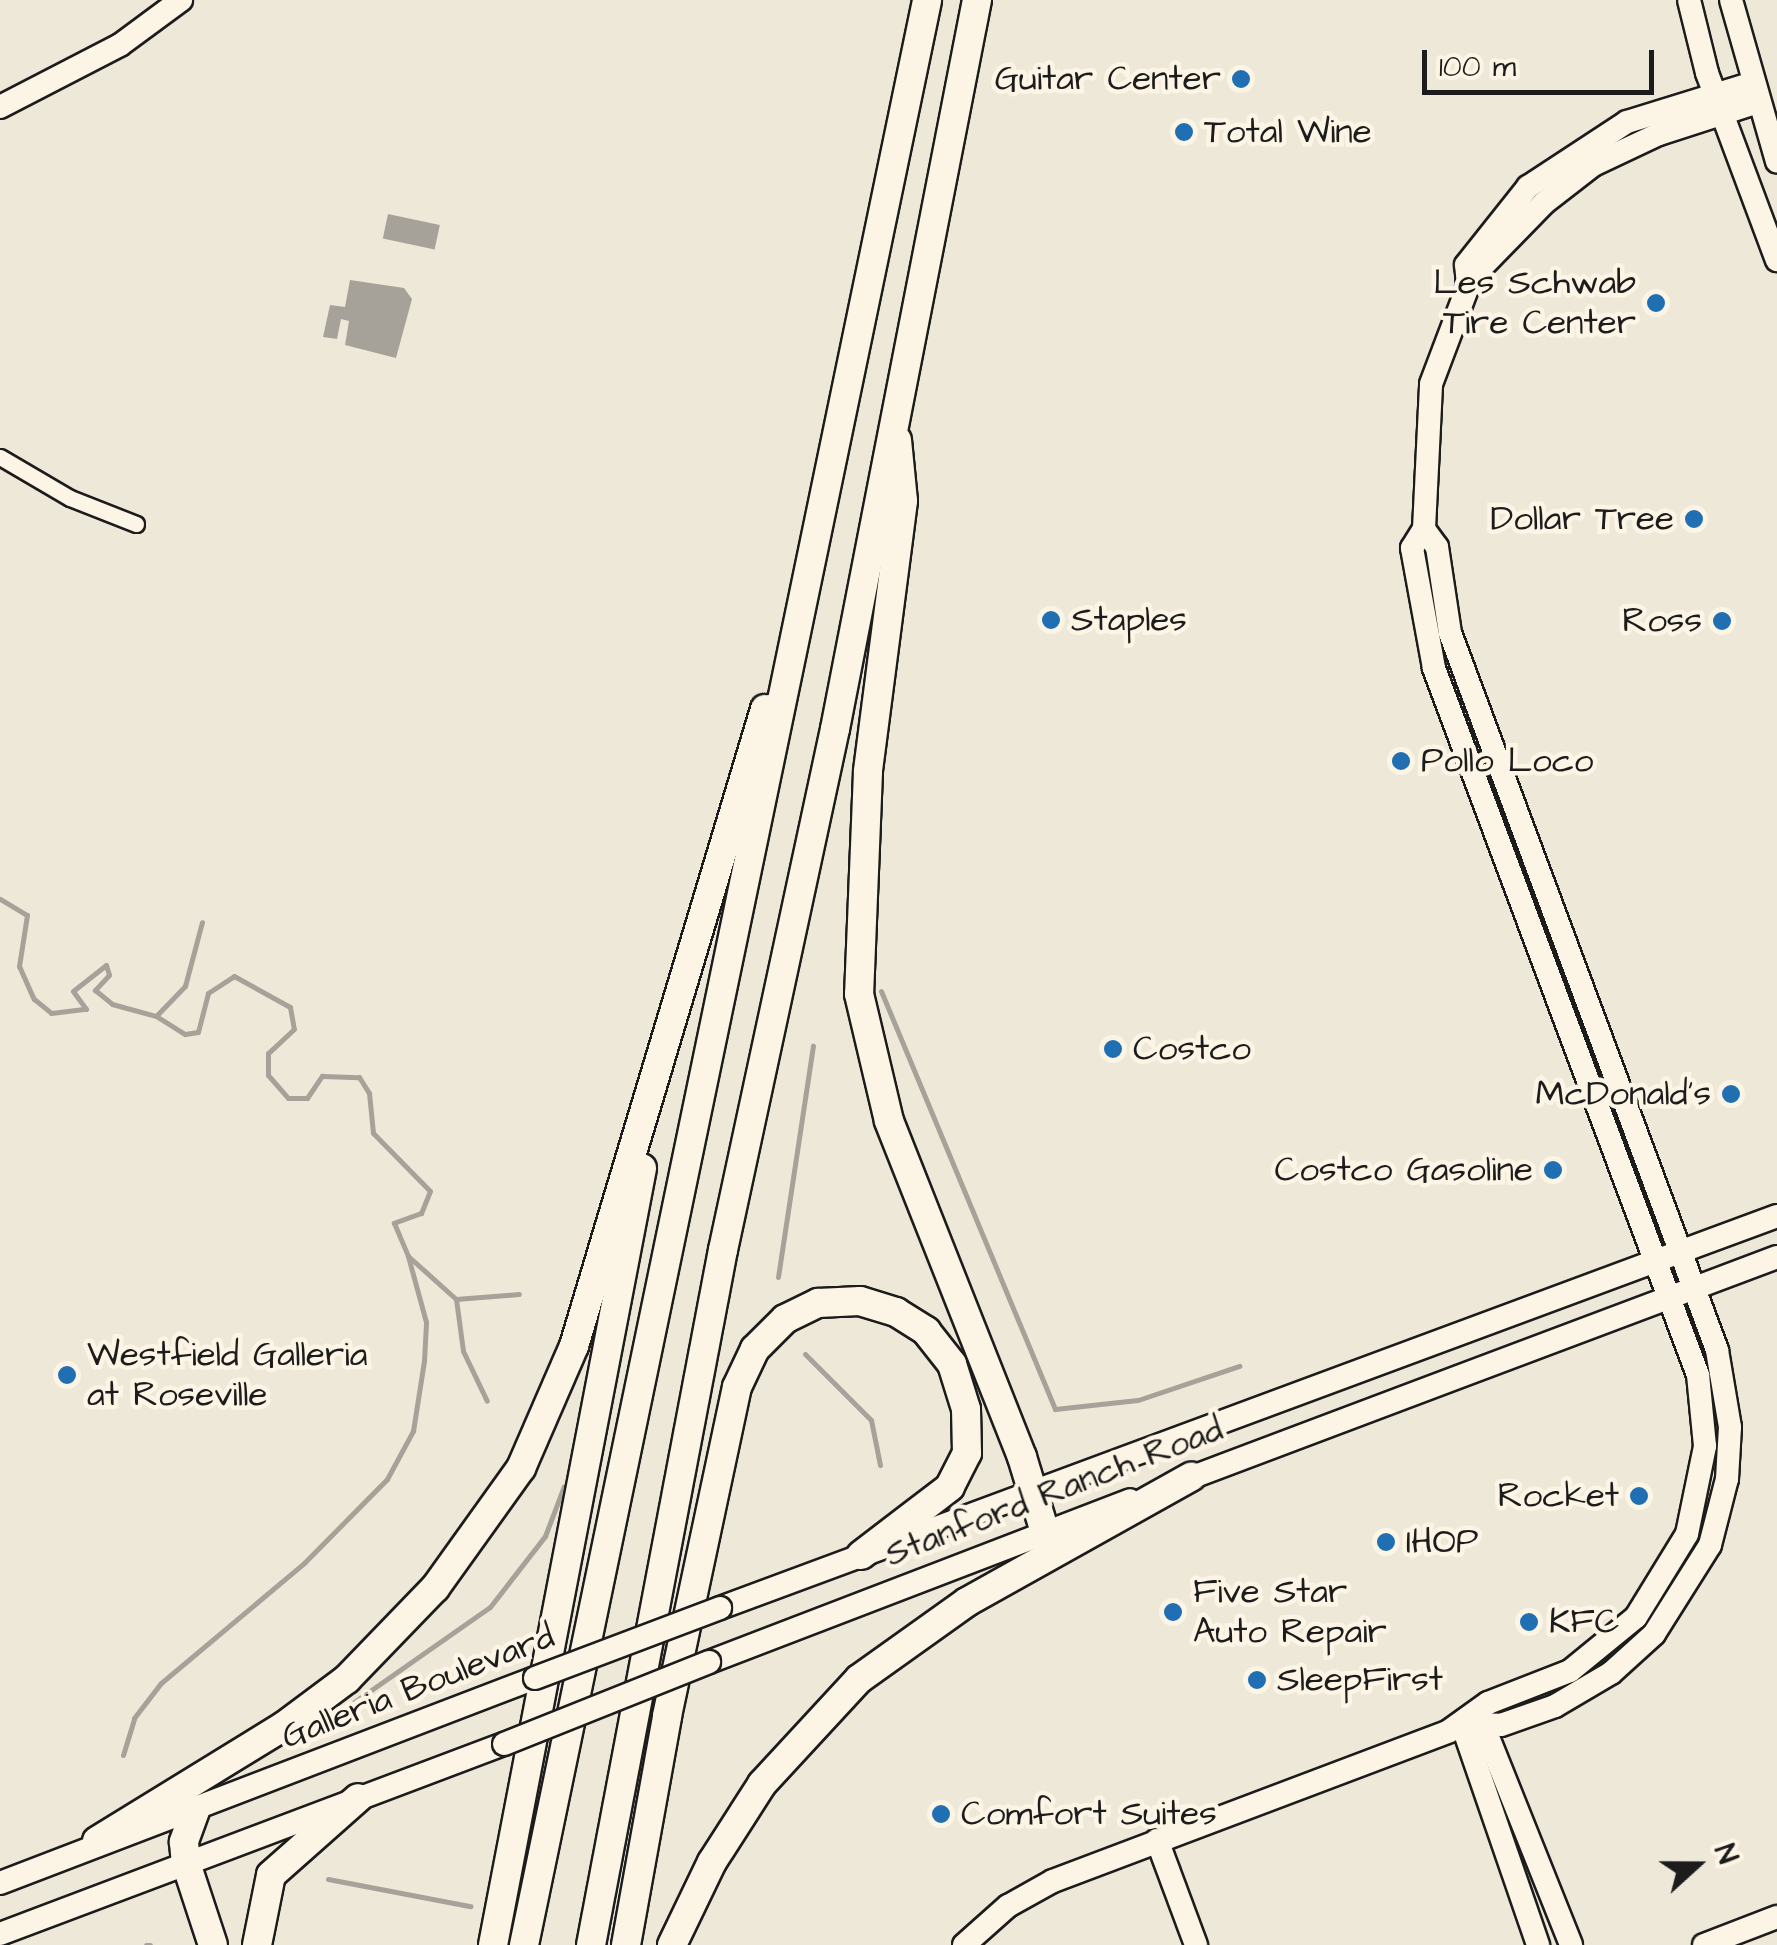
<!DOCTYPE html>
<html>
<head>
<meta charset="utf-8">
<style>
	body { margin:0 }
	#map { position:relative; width:1777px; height:1945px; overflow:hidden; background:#eee8d9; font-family:"Architects Daughter",sans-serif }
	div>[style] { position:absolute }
	.water>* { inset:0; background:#a7a299; transform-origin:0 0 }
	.stream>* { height:5px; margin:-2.5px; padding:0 2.5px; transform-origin:2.5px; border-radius:2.5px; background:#a7a299 }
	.roads { filter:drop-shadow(2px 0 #1c1c1c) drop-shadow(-2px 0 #1c1c1c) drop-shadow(0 2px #1c1c1c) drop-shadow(0 -2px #1c1c1c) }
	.street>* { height:15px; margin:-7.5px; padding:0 7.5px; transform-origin:7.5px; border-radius:7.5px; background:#fcf5e5 }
	.secondary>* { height:22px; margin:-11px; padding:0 11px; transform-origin:11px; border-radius:11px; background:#fcf5e5 }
	.highway>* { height:28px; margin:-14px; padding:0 14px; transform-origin:14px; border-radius:14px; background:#fcf5e5 }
	.bridges { filter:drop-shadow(2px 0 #1c1c1c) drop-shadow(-2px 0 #1c1c1c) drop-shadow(0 2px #1c1c1c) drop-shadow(0 -2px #1c1c1c) }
	.secondary-bridge>* { height:22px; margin:-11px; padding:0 11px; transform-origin:11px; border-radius:11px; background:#fcf5e5 }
	.dots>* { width:28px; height:28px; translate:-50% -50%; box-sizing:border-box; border:5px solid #fcf5e5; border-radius:50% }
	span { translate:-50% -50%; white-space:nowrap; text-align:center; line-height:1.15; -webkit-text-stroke:9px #fcf5e5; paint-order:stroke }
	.poi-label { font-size:35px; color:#1c1c1c }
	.right { translate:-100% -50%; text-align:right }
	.left { translate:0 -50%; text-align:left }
	.street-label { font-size:35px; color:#1c1c1c }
	.north { position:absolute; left:1647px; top:1815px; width:100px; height:100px; -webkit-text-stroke:8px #fcf5e5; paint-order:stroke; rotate:69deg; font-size:28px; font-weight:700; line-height:40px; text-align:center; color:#1c1c1c }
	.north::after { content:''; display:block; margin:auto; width:35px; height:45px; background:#1c1c1c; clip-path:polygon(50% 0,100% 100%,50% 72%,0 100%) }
	.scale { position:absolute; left:1422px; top:50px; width:232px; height:45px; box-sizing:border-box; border:5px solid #1c1c1c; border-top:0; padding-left:12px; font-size:30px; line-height:35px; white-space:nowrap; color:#1c1c1c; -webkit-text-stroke:8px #fcf5e5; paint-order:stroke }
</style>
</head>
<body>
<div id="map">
	<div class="water">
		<i style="left:388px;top:214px;width:53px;height:25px;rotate:12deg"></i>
		<i style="clip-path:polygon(350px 280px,404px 288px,412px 299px,396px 358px,345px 345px,349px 321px,341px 319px,337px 339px,323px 337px,330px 305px,345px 307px)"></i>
	</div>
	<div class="stream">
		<i style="left:0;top:899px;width:31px;rotate:31deg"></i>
		<i style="left:27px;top:915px;width:52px;rotate:98.9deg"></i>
		<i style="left:19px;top:966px;width:36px;rotate:66deg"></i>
		<i style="left:34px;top:999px;width:22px;rotate:39deg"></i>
		<i style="left:51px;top:1013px;width:35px;rotate:-7deg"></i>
		<i style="left:86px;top:1009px;width:22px;rotate:-126deg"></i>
		<i style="left:73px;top:991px;width:42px;rotate:-38.2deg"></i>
		<i style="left:106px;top:965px;width:10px;rotate:73deg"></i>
		<i style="left:109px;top:975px;width:21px;rotate:133deg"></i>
		<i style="left:95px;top:990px;width:22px;rotate:39deg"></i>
		<i style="left:112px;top:1004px;width:46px;rotate:15.3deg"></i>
		<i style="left:156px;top:1016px;width:34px;rotate:32deg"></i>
		<i style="left:185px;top:1034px;width:13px;rotate:-9deg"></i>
		<i style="left:198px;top:1032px;width:40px;rotate:-75.6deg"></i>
		<i style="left:208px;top:993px;width:31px;rotate:-33deg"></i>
		<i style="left:234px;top:976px;width:64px;rotate:29deg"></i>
		<i style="left:290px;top:1007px;width:22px;rotate:80deg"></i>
		<i style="left:294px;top:1029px;width:35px;rotate:137deg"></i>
		<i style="left:268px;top:1053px;width:22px;rotate:90deg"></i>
		<i style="left:268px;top:1075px;width:30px;rotate:49deg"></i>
		<i style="left:288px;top:1098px;width:19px"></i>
		<i style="left:307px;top:1098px;width:27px;rotate:-56deg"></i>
		<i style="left:322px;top:1076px;width:37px;rotate:2deg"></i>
		<i style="left:359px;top:1077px;width:19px;rotate:58deg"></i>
		<i style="left:369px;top:1093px;width:40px;rotate:84.3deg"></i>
		<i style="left:373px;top:1133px;width:81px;rotate:45.5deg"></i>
		<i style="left:430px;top:1191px;width:24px;rotate:112deg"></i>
		<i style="left:421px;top:1213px;width:29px;rotate:160deg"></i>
		<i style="left:394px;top:1223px;width:36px;rotate:67deg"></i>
		<i style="left:408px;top:1256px;width:64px;rotate:41.9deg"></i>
		<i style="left:456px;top:1299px;width:63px;rotate:-4.5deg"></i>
		<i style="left:881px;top:991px;width:453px;rotate:67.4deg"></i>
		<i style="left:1055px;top:1409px;width:83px;rotate:-6.2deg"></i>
		<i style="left:1138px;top:1400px;width:107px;rotate:-18.6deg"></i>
		<i style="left:157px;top:1015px;width:40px;rotate:-46deg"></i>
		<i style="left:185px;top:986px;width:66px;rotate:-75.1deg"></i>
		<i style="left:778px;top:1277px;width:234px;rotate:-81.4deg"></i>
		<i style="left:456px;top:1299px;width:52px;rotate:82.3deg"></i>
		<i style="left:463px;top:1351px;width:55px;rotate:64.4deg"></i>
		<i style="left:805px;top:1354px;width:93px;rotate:45deg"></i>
		<i style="left:871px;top:1420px;width:46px;rotate:78.7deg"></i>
		<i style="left:347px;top:1707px;width:174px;rotate:-35deg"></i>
		<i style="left:490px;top:1607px;width:90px;rotate:-52.2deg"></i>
		<i style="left:545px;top:1536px;width:53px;rotate:-69.2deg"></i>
		<i style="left:123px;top:1755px;width:39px;rotate:-73deg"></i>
		<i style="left:134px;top:1718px;width:44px;rotate:-52.4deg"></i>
		<i style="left:161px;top:1683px;width:187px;rotate:-40deg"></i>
		<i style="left:304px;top:1563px;width:118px;rotate:-45.3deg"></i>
		<i style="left:387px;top:1479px;width:55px;rotate:-61.6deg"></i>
		<i style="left:413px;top:1431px;width:71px;rotate:-81.1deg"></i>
		<i style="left:424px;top:1361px;width:39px;rotate:-87deg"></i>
		<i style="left:426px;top:1322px;width:68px;rotate:-105.3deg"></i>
		<i style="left:328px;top:1879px;width:145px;rotate:10.8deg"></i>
		<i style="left:146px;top:1945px;width:4px"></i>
	</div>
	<div class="roads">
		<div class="street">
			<i style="left:0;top:457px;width:81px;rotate:30.4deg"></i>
			<i style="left:70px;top:498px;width:71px;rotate:21.5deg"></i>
		</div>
		<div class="secondary">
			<i style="left:1689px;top:0;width:75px;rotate:76.1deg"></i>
			<i style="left:1707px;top:73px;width:200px;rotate:69.5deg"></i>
			<i style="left:1731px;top:0;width:168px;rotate:74.1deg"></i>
			<i style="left:0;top:107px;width:135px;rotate:-27.3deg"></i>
			<i style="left:120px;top:45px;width:76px;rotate:-36.4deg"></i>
			<i style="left:1468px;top:281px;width:109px;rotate:-45.7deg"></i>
			<i style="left:1544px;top:203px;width:62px;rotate:-37.8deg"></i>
			<i style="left:1593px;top:165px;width:73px;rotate:-25.2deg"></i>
			<i style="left:1659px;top:134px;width:104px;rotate:-17.9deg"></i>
			<i style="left:1174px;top:1484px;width:644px;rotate:-20.63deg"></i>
			<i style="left:720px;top:1608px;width:1127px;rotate:-20.35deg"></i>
			<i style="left:709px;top:1662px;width:451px;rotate:-21deg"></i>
			<i style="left:1478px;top:1712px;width:251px;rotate:68.2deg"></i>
			<i style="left:1462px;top:1724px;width:39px;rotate:1deg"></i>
			<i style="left:1501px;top:1725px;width:57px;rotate:-19.4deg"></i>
			<i style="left:1555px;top:1706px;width:65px;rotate:-30.5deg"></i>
			<i style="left:1611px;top:1673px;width:58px;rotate:-42.2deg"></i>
			<i style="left:1654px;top:1634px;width:105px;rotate:-57.8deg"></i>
			<i style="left:1710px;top:1545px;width:68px;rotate:-75.6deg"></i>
			<i style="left:1727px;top:1479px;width:52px;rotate:-86.7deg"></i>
			<i style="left:1730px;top:1427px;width:78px;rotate:-99.6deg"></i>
			<i style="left:1717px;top:1350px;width:765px;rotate:-110.42deg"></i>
			<i style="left:1450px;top:633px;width:87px;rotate:-98.6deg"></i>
			<i style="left:1437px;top:547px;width:22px;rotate:-126deg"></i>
			<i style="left:1424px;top:529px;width:145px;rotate:-87.2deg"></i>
			<i style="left:1431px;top:384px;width:105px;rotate:-69.3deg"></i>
			<i style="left:1468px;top:286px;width:21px;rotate:-95deg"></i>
			<i style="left:1466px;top:265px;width:100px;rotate:-51.5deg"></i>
			<i style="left:1528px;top:187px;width:118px;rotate:-33.3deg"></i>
			<i style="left:1627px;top:122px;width:132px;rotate:-17.2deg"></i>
			<i style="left:1462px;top:1724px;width:234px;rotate:71deg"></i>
			<i style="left:1157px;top:1840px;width:112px;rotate:69.6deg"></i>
			<i style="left:0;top:1883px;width:573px;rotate:-20.97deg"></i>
			<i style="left:0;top:1934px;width:539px;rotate:-20.66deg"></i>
			<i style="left:964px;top:1945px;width:59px;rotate:-41.6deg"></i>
			<i style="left:1008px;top:1906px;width:51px;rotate:-29.1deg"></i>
			<i style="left:1053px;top:1881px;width:423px;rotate:-20.7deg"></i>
			<i style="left:1449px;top:1731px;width:48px;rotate:-35.7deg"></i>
			<i style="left:1488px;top:1703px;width:88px;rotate:-21.3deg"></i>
			<i style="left:1570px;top:1671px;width:85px;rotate:-39.3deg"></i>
			<i style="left:1636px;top:1617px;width:97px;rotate:-58.4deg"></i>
			<i style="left:1687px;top:1534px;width:90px;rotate:-78.4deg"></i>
			<i style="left:1705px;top:1446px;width:71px;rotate:-95.6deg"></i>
			<i style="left:1698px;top:1375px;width:755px;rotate:-110.48deg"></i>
			<i style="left:1434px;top:668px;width:122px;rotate:-100.4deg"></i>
			<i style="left:1412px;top:548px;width:22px;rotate:-58deg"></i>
			<i style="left:1704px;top:1945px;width:78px;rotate:-21deg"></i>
		</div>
		<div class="highway">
			<i style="left:897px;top:440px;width:61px;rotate:84.4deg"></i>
			<i style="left:903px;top:501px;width:273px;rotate:97.4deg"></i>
			<i style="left:868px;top:772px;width:222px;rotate:92.3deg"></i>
			<i style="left:859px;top:994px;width:130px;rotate:76.7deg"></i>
			<i style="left:889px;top:1121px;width:361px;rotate:68.4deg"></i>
			<i style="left:1022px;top:1457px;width:78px;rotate:73deg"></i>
			<i style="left:195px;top:1811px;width:33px;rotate:110deg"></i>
			<i style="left:184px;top:1842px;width:21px;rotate:85deg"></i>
			<i style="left:186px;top:1863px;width:86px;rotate:71.8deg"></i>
			<i style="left:97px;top:1841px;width:220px;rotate:-31.6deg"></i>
			<i style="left:284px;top:1726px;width:79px;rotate:-36.7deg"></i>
			<i style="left:347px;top:1679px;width:127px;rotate:-46deg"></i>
			<i style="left:435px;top:1588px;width:148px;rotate:-54.4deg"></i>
			<i style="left:521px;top:1468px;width:133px;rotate:-66.5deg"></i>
			<i style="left:574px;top:1346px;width:665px;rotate:-73.31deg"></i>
			<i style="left:257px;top:1945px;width:71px;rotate:-78.7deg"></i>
			<i style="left:271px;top:1875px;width:116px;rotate:-41.5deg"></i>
			<i style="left:493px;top:1945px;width:791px;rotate:-79.14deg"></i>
			<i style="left:524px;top:1945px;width:1986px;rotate:-78.29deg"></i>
			<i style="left:591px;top:1945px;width:707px;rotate:-79.25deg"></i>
			<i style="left:723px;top:1250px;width:533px;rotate:-77.87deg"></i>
			<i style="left:835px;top:729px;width:743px;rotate:-78.98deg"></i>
			<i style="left:626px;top:1945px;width:233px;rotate:-79.8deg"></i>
			<i style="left:667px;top:1716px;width:336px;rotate:-78deg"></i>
			<i style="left:737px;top:1387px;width:42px;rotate:-64.7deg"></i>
			<i style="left:755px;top:1349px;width:42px;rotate:-45deg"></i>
			<i style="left:785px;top:1319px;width:37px;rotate:-26deg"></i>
			<i style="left:818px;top:1303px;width:42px;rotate:-2.7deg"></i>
			<i style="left:860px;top:1301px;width:38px;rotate:17deg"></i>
			<i style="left:896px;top:1312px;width:36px;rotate:32deg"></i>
			<i style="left:926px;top:1331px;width:42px;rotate:51.8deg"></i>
			<i style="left:952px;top:1364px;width:47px;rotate:72.7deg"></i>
			<i style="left:966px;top:1409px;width:44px;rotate:88.7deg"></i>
			<i style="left:967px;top:1453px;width:38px;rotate:117deg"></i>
			<i style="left:950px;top:1487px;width:112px;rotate:142.6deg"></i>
			<i style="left:672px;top:1945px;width:92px;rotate:-64.3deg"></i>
			<i style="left:712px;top:1862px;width:93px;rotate:-57.3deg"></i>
			<i style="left:762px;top:1784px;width:143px;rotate:-47.3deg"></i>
			<i style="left:859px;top:1679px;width:133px;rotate:-35.5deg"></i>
			<i style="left:967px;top:1602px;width:257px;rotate:-29.2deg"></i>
		</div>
	</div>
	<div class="bridges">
		<div class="secondary-bridge">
			<i style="left:535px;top:1678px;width:198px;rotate:-20.7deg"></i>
			<i style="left:504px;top:1744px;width:221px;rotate:-21.8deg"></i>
		</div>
	</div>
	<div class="dots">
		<i style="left:1241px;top:79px;background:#1f6fb2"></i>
		<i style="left:1184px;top:132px;background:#1f6fb2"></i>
		<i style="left:1656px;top:303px;background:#1f6fb2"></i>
		<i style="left:1694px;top:519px;background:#1f6fb2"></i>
		<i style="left:1051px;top:620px;background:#1f6fb2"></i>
		<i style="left:1722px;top:621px;background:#1f6fb2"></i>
		<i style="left:1401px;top:761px;background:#1f6fb2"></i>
		<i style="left:1113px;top:1049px;background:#1f6fb2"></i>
		<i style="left:1731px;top:1094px;background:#1f6fb2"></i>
		<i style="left:1553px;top:1170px;background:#1f6fb2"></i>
		<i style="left:67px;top:1375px;background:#1f6fb2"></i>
		<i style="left:1639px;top:1496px;background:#1f6fb2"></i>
		<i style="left:1386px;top:1542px;background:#1f6fb2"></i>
		<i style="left:1173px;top:1612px;background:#1f6fb2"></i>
		<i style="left:1529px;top:1622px;background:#1f6fb2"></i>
		<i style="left:1257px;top:1680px;background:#1f6fb2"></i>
		<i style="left:941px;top:1814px;background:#1f6fb2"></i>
	</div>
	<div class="poi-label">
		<span class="right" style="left:1221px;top:79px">Guitar Center</span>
		<span class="left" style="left:1204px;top:132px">Total Wine</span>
		<span class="right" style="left:1636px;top:303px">Les Schwab<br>Tire Center</span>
		<span class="right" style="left:1674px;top:519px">Dollar Tree</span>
		<span class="left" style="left:1071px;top:620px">Staples</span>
		<span class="right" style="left:1702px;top:621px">Ross</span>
		<span class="left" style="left:1421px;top:761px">Pollo Loco</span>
		<span class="left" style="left:1133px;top:1049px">Costco</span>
		<span class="right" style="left:1711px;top:1094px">McDonald's</span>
		<span class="right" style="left:1533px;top:1170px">Costco Gasoline</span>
		<span class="left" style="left:87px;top:1375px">Westfield Galleria<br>at Roseville</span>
		<span class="right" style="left:1619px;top:1496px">Rocket</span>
		<span class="left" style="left:1406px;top:1542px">IHOP</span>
		<span class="left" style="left:1193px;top:1612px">Five Star<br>Auto Repair</span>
		<span class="left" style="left:1549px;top:1622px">KFC</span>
		<span class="left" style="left:1277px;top:1680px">SleepFirst</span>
		<span class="left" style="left:961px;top:1814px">Comfort Suites</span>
	</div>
	<div class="street-label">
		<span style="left:1054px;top:1492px;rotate:-21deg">Stanford Ranch Road</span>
		<span style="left:418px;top:1687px;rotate:-21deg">Galleria Boulevard</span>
	</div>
	<div class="north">N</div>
	<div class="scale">100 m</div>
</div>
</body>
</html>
